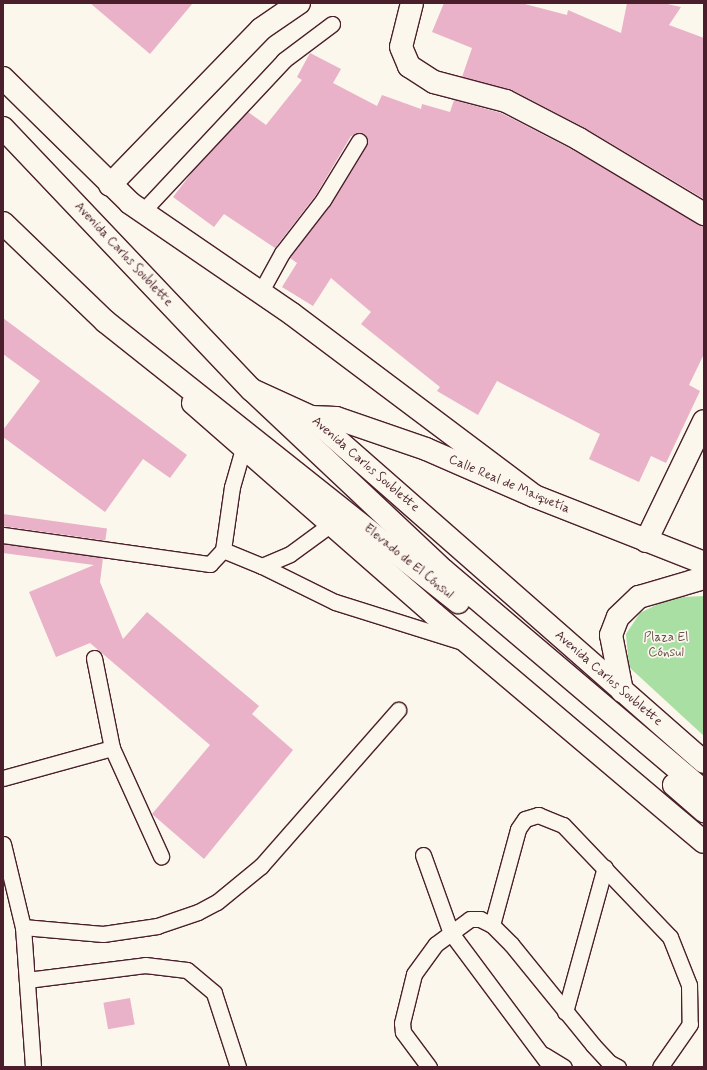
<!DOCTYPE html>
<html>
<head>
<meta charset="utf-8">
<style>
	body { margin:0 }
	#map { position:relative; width:707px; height:1070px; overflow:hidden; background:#fbf7ec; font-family:Mynerve,sans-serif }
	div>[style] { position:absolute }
	.green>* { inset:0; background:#a9dfa2 }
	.building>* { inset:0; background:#e9b2c8; transform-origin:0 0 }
	.roads { filter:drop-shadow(1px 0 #4a1f2b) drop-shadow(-1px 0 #4a1f2b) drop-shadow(0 1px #4a1f2b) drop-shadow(0 -1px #4a1f2b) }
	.service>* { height:15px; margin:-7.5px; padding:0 7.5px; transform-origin:7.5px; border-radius:7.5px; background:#fbf7ec }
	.minor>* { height:22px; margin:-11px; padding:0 11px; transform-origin:11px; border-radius:11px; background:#fbf7ec }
	.tertiary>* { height:22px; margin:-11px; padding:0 11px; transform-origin:11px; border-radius:11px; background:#fbf7ec }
	.primary>* { height:22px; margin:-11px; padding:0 11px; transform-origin:11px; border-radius:11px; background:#fbf7ec }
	span { translate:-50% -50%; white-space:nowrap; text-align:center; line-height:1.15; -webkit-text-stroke:3.5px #fbf7ec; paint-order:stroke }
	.street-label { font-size:13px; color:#4a1f2b }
	.park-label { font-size:13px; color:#624f49 }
	.frame { position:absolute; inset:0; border:4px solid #4a1f2b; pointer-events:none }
</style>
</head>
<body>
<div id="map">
	<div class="green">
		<i style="clip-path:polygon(704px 596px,704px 736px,629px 667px,626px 634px,640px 613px,660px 603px,683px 597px)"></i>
	</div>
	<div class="building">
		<i style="clip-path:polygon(90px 3px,193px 3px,150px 54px)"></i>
		<i style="clip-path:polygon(444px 3px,521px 3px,567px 15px,568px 10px,621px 33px,627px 3px,663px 3px,681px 7px,669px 25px,704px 38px,704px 199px,585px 128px,512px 90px,462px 77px,472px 48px,432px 32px)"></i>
		<i style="clip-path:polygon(310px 53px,341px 69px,333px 83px,377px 106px,382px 95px,421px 109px,422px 104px,450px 112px,454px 100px,501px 113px,573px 150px,704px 226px,704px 354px,689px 385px,700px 391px,666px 463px,651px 456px,639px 482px,589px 459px,600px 434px,497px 381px,478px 415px,437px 391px,440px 387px,361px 324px,371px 312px,331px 278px,313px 306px,282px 287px,297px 263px,290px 258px,331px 205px,367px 146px,367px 137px,363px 133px,351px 136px,316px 195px,275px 248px,224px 214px,214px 227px,173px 197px,193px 171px,248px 112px,266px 125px,302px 80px,297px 77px)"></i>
		<i style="clip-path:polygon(3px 318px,187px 455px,170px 478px,143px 459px,105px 512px,3px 437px,3px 430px,40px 381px,3px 354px)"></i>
		<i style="left:3px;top:514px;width:105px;height:12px;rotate:8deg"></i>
		<i style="clip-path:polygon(3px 544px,103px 558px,100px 582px,123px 639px,147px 612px,259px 706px,252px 714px,293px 750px,204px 859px,152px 814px,210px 745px,90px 643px,56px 657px,29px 592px,94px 565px,3px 553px)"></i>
		<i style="left:130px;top:998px;width:27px;height:27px;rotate:80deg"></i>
	</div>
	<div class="roads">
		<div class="service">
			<i style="left:142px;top:212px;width:208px;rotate:-46.9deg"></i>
			<i style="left:284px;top:60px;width:60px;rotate:-36.9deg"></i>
			<i style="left:260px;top:293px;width:46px;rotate:-61.2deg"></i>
			<i style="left:282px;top:253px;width:67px;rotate:-52.3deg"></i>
			<i style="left:323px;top:200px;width:69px;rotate:-58.6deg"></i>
			<i style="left:3px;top:535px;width:209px;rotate:8deg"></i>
			<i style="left:210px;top:564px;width:19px;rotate:-47deg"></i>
			<i style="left:223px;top:550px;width:42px;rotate:22.3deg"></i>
			<i style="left:262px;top:566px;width:30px;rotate:-23deg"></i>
			<i style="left:290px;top:554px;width:51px;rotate:-36.2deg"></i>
			<i style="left:223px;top:550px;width:64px;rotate:-81.9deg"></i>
			<i style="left:232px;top:487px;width:40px;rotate:-74deg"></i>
			<i style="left:262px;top:566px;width:81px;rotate:26.3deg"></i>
			<i style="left:335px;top:602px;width:134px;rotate:17.4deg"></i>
			<i style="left:94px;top:658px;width:92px;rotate:78.7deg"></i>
			<i style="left:112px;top:748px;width:119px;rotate:65.6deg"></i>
			<i style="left:3px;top:778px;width:113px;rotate:-15.4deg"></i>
			<i style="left:3px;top:844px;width:85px;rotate:76.5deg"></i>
			<i style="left:23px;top:927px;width:140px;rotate:85.9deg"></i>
			<i style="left:423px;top:855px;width:83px;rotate:70.3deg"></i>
			<i style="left:451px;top:933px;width:167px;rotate:53.3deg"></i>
			<i style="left:492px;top:925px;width:99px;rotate:-74.8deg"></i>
			<i style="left:518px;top:829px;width:12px;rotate:-55deg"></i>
			<i style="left:525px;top:819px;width:14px;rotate:-17deg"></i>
			<i style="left:538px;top:815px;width:27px;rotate:22deg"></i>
			<i style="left:563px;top:825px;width:155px;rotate:46.3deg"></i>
			<i style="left:670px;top:937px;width:52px;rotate:68.4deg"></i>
			<i style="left:689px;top:985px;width:39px;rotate:89deg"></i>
			<i style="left:690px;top:1024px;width:52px;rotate:124.9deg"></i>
			<i style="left:23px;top:927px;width:80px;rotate:5deg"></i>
			<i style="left:103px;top:934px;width:55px;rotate:-8.4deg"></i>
			<i style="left:157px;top:926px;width:43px;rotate:-18.9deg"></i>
			<i style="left:198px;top:912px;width:21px;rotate:-28deg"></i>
			<i style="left:217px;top:902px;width:57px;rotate:-39.3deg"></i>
			<i style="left:261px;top:866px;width:208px;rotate:-48.7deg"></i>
			<i style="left:27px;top:980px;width:119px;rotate:-7.2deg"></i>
			<i style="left:145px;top:965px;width:42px;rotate:6.8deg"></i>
			<i style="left:187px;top:970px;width:35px;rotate:40deg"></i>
			<i style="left:214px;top:993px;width:78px;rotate:72deg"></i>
			<i style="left:565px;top:1012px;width:150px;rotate:-74.6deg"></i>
			<i style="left:544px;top:1055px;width:23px;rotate:31deg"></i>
			<i style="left:429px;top:1067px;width:44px;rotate:-126.6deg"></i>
			<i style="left:403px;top:1032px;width:9px;rotate:-96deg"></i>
			<i style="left:402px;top:1023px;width:50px;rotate:-76.2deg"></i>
			<i style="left:414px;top:974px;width:37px;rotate:-54deg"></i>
			<i style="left:436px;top:944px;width:42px;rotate:-36.3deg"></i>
			<i style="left:470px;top:919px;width:10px"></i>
			<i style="left:480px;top:919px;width:13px;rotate:27deg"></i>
			<i style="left:492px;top:925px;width:27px;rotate:45deg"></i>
			<i style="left:511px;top:944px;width:130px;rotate:50.9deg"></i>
			<i style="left:593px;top:1045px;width:25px;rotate:47deg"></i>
			<i style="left:610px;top:1063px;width:9px;rotate:27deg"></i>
		</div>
		<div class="minor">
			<i style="left:412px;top:3px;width:45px;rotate:104deg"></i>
			<i style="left:401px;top:47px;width:21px;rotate:67deg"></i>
			<i style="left:409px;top:66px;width:30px;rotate:33deg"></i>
			<i style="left:434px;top:82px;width:74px;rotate:14.8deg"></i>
			<i style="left:506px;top:101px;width:82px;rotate:27.5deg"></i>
			<i style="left:579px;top:139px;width:146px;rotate:31deg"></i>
			<i style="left:3px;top:78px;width:178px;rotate:44.5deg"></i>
			<i style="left:130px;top:203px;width:196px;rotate:34.4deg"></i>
			<i style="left:292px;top:314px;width:303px;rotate:36.9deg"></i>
			<i style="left:110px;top:185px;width:217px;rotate:-45.9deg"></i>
			<i style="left:261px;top:29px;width:46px;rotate:-34.4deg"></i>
			<i style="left:311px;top:417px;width:25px;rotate:2deg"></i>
			<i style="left:336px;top:418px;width:95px;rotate:19deg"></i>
			<i style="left:426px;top:449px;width:118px;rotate:23.5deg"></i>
			<i style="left:534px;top:496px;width:183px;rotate:21.5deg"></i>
			<i style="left:646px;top:541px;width:133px;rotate:-64.2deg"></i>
			<i style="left:622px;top:691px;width:57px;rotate:-101.1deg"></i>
			<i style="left:611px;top:635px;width:19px;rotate:-69deg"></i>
			<i style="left:618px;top:617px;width:29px;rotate:-44deg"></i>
			<i style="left:639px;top:597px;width:68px;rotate:-16.3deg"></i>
		</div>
		<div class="tertiary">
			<i style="left:252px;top:390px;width:65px;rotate:24.6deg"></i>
			<i style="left:311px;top:417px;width:523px;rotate:41.28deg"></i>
			<i style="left:193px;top:403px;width:320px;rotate:41.2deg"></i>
			<i style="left:434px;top:614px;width:353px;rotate:40.2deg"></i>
		</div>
		<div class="primary">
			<i style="left:3px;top:128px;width:361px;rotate:46.5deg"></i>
			<i style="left:252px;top:390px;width:262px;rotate:43.3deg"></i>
			<i style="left:443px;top:570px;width:342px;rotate:40.3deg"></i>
			<i style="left:3px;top:223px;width:143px;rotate:43.9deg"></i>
			<i style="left:106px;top:322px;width:450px;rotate:38.5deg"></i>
			<i style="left:674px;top:785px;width:40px;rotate:41deg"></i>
		</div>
	</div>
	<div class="street-label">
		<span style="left:123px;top:255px;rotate:47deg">Avenida Carlos Soublette</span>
		<span style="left:365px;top:465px;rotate:41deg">Avenida Carlos Soublette</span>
		<span style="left:509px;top:485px;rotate:23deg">Calle Real de Maiquetía</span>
		<span style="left:408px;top:562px;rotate:39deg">Elevado de El Cónsul</span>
		<span style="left:608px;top:679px;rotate:41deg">Avenida Carlos Soublette</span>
	</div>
	<div class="park-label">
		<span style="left:666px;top:646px">Plaza El<br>Cónsul</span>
	</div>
	<div class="frame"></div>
</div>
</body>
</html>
